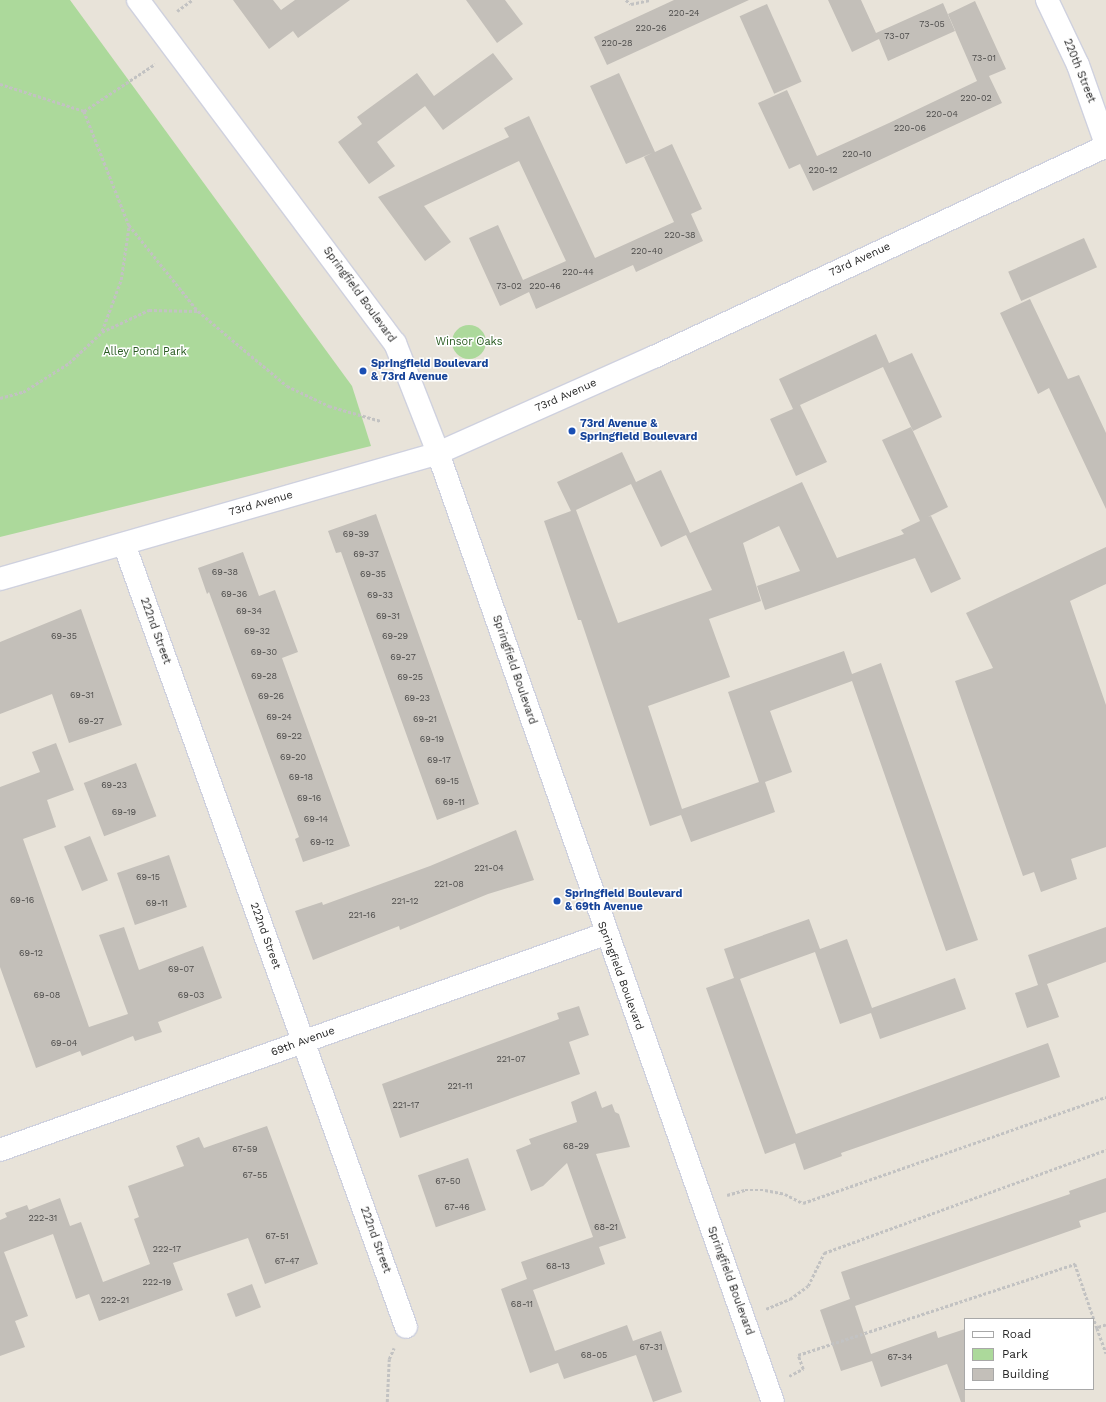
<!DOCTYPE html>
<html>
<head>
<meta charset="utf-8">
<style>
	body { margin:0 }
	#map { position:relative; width:1106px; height:1402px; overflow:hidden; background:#e8e3d9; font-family:"Work Sans",sans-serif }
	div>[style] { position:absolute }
	.green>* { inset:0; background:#acd99b }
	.round { border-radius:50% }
	.building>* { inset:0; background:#c3bfb9; transform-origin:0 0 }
	.path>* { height:2.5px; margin-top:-1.25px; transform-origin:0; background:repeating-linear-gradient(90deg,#c2c2c2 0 3px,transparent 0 5px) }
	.roads { filter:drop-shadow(1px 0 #cfd1de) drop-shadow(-1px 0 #cfd1de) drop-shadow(0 1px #cfd1de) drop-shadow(0 -1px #cfd1de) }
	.minor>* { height:22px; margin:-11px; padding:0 11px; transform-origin:11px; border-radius:11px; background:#fff }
	.tertiary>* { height:22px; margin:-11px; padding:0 11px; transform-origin:11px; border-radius:11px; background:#fff }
	.secondary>* { height:22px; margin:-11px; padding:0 11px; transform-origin:11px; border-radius:11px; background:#fff }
	.dots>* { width:11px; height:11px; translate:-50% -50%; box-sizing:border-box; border:2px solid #fff; border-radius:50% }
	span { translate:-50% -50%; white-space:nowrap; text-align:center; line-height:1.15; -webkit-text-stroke:3px #fff; paint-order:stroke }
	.number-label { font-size:9px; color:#4d4c4b }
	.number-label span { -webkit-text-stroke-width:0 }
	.street-label { font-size:11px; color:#262626 }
	.park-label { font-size:11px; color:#285a20 }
	.transit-label { font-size:11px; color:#164399; font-weight:700 }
	.left { translate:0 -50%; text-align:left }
	.legend { position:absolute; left:964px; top:1318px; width:130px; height:72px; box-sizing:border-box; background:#fff; border:1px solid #a8a8a8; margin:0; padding:5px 7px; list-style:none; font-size:12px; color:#262626 }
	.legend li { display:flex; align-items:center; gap:8px; height:20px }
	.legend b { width:20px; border:1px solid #a8a8a8 }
</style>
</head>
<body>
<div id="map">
	<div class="green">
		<i style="clip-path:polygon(0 0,70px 0,352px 386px,371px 446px,0 537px)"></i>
		<i class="round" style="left:452px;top:325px;width:34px;height:34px"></i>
	</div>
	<div class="building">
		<i style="clip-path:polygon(233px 0,273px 0,281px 10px,295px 0,350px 0,298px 38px,293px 31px,269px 49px)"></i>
		<i style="clip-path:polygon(466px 0,505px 0,523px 24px,497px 43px)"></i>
		<i style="clip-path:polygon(674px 0,749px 0,607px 65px,594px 37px)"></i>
		<i style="clip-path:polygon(828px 0,861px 0,876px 33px,943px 3px,955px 31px,888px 61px,879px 39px,852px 52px)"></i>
		<i style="clip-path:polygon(975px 1px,1006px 69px,989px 76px,1002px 103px,813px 191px,800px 164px,789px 169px,758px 103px,787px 90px,817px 156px,889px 123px,977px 81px,948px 14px)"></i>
		<i style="left:767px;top:4px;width:85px;height:30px;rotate:66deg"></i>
		<i style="clip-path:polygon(493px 53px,513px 79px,443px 130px,425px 106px,377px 142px,395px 166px,369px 184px,338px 142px,362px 124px,357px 117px,417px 73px,434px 96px)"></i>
		<i style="clip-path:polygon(619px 73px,655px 152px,672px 144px,702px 209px,691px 214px,703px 241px,636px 272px,633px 265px,536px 309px,529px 292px,500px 306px,469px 238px,498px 225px,523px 280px,566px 261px,519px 161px,424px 206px,451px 242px,425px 261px,378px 197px,509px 137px,504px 128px,529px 116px,595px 258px,674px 222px,644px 157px,652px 153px,626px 164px,590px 86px)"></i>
		<i style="left:1084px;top:238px;width:32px;height:83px;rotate:66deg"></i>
		<i style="clip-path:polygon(1030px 299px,1068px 379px,1079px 375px,1106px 433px,1106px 509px,1049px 388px,1038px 394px,1000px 313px)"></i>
		<i style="clip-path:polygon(876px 334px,889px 363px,912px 353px,942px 417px,913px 431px,883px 367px,800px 405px,827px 462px,796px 476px,770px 419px,793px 409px,779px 379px)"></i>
		<i style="clip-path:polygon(evenodd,911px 427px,948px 507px,928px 517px,931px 516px,961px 579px,931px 593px,915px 558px,765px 610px,757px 586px,800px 571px,779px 526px,743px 543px,761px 601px,709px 619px,730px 677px,648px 706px,682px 809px,759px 782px,728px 692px,844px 651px,852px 674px,881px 663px,978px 940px,946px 951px,852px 681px,770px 711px,792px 772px,765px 782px,775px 812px,691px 842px,681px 815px,650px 826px,581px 620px,578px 620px,544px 521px,571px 511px,557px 482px,622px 452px,636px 482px,661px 470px,690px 533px,802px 482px,837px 558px,904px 534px,901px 530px,920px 521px,882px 440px,911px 427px,631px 484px,661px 547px,686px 535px,712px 590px,618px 623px,576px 510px,631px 484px)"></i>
		<i style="clip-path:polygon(376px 514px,479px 804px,437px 820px,341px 552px,336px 553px,328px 531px)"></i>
		<i style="clip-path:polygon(1106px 547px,1106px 584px,1070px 601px,1106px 705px,1106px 847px,1071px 859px,1077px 879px,1041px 892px,1034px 872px,1023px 876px,955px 681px,993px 668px,966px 613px)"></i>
		<i style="clip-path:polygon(243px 552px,259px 596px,275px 590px,298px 652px,282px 658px,350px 846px,303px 862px,295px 839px,299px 837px,209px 592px,207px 594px,198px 568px)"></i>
		<i style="clip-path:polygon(81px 609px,122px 725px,69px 743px,52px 694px,0 714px,0 642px)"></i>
		<i style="clip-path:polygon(56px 743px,74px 790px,47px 800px,56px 827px,23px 839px,89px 1027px,128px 1014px,99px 935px,124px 927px,139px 970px,203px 946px,222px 998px,158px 1022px,162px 1032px,135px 1041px,133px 1036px,82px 1056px,80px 1051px,36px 1068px,0 967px,0 787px,40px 772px,32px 752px)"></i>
		<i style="left:136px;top:763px;width:57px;height:56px;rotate:69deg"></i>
		<i style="clip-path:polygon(516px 830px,534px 880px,488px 894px,400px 930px,399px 926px,313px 960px,295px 911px,322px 902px,323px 905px,430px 866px)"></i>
		<i style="left:90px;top:836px;width:48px;height:28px;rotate:68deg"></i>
		<i style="left:169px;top:855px;width:55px;height:55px;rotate:71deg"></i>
		<i style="clip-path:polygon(809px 919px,820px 949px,847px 939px,872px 1008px,955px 978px,966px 1009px,880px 1039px,871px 1013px,840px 1024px,815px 952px,740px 979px,796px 1134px,1048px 1043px,1060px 1077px,841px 1153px,842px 1156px,804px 1170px,795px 1143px,765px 1154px,706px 988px,734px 978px,724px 949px)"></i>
		<i style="clip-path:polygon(1106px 927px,1106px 962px,1047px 984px,1059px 1017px,1027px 1028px,1015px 993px,1038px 985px,1028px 955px)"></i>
		<i style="clip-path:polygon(579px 1006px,589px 1035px,569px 1042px,580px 1074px,400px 1138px,382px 1084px,559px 1019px,557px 1013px)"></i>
		<i style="clip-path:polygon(596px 1091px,602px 1108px,612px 1104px,615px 1112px,619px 1114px,630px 1147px,596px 1154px,626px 1238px,599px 1247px,605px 1264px,533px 1290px,555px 1351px,627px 1325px,633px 1341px,661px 1331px,682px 1392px,653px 1402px,636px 1355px,564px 1379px,558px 1363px,530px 1373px,501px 1289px,527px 1279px,521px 1262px,593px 1237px,567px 1163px,543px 1186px,531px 1191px,516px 1150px,531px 1144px,529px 1139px,577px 1122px,571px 1102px)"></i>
		<i style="clip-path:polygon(267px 1126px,318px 1264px,265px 1284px,248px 1238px,173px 1263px,183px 1290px,99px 1321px,89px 1294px,76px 1299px,53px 1234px,4px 1252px,28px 1316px,15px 1321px,25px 1347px,0 1356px,0 1220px,7px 1217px,5px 1213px,27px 1205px,29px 1210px,60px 1198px,70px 1226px,81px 1222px,103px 1282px,150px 1264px,134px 1219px,139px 1217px,128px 1186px,184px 1166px,176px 1146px,199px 1137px,204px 1148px)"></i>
		<i style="left:468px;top:1158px;width:55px;height:53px;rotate:71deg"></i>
		<i style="clip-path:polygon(1106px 1178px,1106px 1212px,1079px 1221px,1081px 1227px,855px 1306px,871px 1354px,936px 1331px,938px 1338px,965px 1329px,965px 1402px,961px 1402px,947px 1364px,881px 1387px,872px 1361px,841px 1371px,820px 1310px,850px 1299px,841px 1272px,1070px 1194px,1069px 1191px)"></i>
		<i style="left:252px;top:1284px;width:25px;height:27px;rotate:69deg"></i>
	</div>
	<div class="path">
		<i style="left:626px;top:0;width:6px;rotate:39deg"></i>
		<i style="left:631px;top:4px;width:19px;rotate:-12deg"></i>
		<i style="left:177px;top:11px;width:19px;rotate:-36deg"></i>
		<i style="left:0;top:84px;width:88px;rotate:17.8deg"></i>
		<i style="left:84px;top:111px;width:85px;rotate:-33.5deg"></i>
		<i style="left:84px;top:111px;width:123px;rotate:68.5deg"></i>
		<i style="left:129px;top:225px;width:110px;rotate:51.3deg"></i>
		<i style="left:198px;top:311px;width:116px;rotate:40.1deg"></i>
		<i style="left:287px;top:386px;width:47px;rotate:25.5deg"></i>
		<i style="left:329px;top:406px;width:54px;rotate:16.1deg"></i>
		<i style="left:102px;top:331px;width:54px;rotate:-69.6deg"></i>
		<i style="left:121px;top:280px;width:56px;rotate:-81.7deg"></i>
		<i style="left:0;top:398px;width:24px;rotate:-15deg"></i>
		<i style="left:23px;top:392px;width:54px;rotate:-32.2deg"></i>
		<i style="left:69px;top:363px;width:45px;rotate:-43.2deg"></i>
		<i style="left:102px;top:332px;width:52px;rotate:-25.1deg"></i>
		<i style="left:149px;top:310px;width:48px;rotate:1.2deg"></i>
		<i style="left:727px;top:1195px;width:19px;rotate:-16deg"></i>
		<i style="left:745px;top:1190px;width:20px"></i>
		<i style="left:765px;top:1190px;width:20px;rotate:11deg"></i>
		<i style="left:785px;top:1194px;width:20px;rotate:27deg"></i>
		<i style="left:803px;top:1203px;width:321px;rotate:-19.3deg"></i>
		<i style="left:766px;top:1309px;width:26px;rotate:-23deg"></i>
		<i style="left:790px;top:1299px;width:22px;rotate:-36deg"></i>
		<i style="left:808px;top:1286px;width:37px;rotate:-64deg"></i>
		<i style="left:824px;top:1253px;width:300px;rotate:-20.1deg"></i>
		<i style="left:1106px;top:1325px;width:9px;rotate:162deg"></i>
		<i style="left:1097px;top:1328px;width:27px;rotate:70deg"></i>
		<i style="left:789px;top:1376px;width:16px;rotate:-27deg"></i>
		<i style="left:803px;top:1369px;width:15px;rotate:-110deg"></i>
		<i style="left:798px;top:1355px;width:292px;rotate:-18.2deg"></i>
		<i style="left:1075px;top:1264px;width:68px;rotate:71deg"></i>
		<i style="left:387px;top:1402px;width:43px;rotate:-87.3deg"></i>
		<i style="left:389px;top:1359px;width:12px;rotate:-66deg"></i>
	</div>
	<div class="roads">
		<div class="minor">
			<i style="left:1047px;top:0;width:72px;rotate:64.5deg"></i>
			<i style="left:1078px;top:65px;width:84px;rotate:70.5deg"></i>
			<i style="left:124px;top:544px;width:832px;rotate:70.19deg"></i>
			<i style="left:0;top:579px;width:456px;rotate:-16deg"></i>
			<i style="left:0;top:1150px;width:642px;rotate:-19.65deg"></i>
		</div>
		<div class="tertiary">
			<i style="left:438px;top:453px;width:236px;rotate:-24deg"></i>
			<i style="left:654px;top:357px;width:499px;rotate:-25deg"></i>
		</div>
		<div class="secondary">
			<i style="left:138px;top:0;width:429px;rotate:53.2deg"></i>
			<i style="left:395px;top:343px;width:118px;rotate:68.6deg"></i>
			<i style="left:438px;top:453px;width:1006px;rotate:70.56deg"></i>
		</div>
	</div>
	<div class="dots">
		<i style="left:363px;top:371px;background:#1a4fb4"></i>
		<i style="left:572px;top:431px;background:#1a4fb4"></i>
		<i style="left:557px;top:901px;background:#1a4fb4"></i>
	</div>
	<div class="number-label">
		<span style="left:684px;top:13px">220-24</span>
		<span style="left:932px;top:24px">73-05</span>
		<span style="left:651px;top:28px">220-26</span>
		<span style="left:897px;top:36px">73-07</span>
		<span style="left:617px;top:43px">220-28</span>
		<span style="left:984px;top:58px">73-01</span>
		<span style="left:976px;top:98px">220-02</span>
		<span style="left:942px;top:114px">220-04</span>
		<span style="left:910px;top:128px">220-06</span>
		<span style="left:857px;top:154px">220-10</span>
		<span style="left:823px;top:170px">220-12</span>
		<span style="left:680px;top:235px">220-38</span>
		<span style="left:647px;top:251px">220-40</span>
		<span style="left:578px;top:272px">220-44</span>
		<span style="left:509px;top:286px">73-02</span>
		<span style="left:545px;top:286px">220-46</span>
		<span style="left:356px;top:534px">69-39</span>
		<span style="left:366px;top:554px">69-37</span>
		<span style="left:225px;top:572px">69-38</span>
		<span style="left:373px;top:574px">69-35</span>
		<span style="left:234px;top:594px">69-36</span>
		<span style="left:380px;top:595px">69-33</span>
		<span style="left:249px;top:611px">69-34</span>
		<span style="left:388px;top:616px">69-31</span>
		<span style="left:257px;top:631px">69-32</span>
		<span style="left:64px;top:636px">69-35</span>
		<span style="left:395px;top:636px">69-29</span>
		<span style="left:264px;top:652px">69-30</span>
		<span style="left:403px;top:657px">69-27</span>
		<span style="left:264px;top:676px">69-28</span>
		<span style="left:410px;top:677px">69-25</span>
		<span style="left:82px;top:695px">69-31</span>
		<span style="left:271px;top:696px">69-26</span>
		<span style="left:417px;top:698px">69-23</span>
		<span style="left:279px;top:717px">69-24</span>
		<span style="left:425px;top:719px">69-21</span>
		<span style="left:91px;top:721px">69-27</span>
		<span style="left:289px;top:736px">69-22</span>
		<span style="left:432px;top:739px">69-19</span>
		<span style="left:293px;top:757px">69-20</span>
		<span style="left:439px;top:760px">69-17</span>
		<span style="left:301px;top:777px">69-18</span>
		<span style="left:447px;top:781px">69-15</span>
		<span style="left:114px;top:785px">69-23</span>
		<span style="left:309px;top:798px">69-16</span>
		<span style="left:454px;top:802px">69-11</span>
		<span style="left:124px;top:812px">69-19</span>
		<span style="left:316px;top:819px">69-14</span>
		<span style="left:322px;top:842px">69-12</span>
		<span style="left:489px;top:868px">221-04</span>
		<span style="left:148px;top:877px">69-15</span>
		<span style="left:449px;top:884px">221-08</span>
		<span style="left:22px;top:900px">69-16</span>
		<span style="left:405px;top:901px">221-12</span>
		<span style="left:157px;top:903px">69-11</span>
		<span style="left:362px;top:915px">221-16</span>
		<span style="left:31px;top:953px">69-12</span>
		<span style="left:181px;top:969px">69-07</span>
		<span style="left:47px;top:995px">69-08</span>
		<span style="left:191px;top:995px">69-03</span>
		<span style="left:64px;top:1043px">69-04</span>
		<span style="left:511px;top:1059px">221-07</span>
		<span style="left:460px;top:1086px">221-11</span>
		<span style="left:406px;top:1105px">221-17</span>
		<span style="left:576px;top:1146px">68-29</span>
		<span style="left:245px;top:1149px">67-59</span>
		<span style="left:255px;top:1175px">67-55</span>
		<span style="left:448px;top:1181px">67-50</span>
		<span style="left:457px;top:1207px">67-46</span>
		<span style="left:43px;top:1218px">222-31</span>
		<span style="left:606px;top:1227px">68-21</span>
		<span style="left:277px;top:1236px">67-51</span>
		<span style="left:167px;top:1249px">222-17</span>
		<span style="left:287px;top:1261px">67-47</span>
		<span style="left:558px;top:1266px">68-13</span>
		<span style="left:157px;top:1282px">222-19</span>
		<span style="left:115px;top:1300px">222-21</span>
		<span style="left:522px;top:1304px">68-11</span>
		<span style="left:651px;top:1347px">67-31</span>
		<span style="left:594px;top:1355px">68-05</span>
		<span style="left:900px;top:1357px">67-34</span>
	</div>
	<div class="street-label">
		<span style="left:1079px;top:71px;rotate:68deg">220th Street</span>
		<span style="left:860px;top:260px;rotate:-25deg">73rd Avenue</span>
		<span style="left:359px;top:295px;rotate:54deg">Springfield Boulevard</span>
		<span style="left:566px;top:396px;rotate:-24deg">73rd Avenue</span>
		<span style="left:261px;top:504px;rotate:-16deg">73rd Avenue</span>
		<span style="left:155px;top:631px;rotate:70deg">222nd Street</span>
		<span style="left:514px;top:670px;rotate:71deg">Springfield Boulevard</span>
		<span style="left:265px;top:936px;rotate:70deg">222nd Street</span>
		<span style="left:620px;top:976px;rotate:70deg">Springfield Boulevard</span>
		<span style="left:303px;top:1042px;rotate:-20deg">69th Avenue</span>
		<span style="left:375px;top:1240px;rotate:70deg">222nd Street</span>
		<span style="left:730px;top:1281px;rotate:70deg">Springfield Boulevard</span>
	</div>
	<div class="park-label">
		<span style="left:469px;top:342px">Winsor Oaks</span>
		<span style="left:145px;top:352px">Alley Pond Park</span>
	</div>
	<div class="transit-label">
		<span class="left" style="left:371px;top:371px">Springfield Boulevard<br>&amp; 73rd Avenue</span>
		<span class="left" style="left:580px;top:431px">73rd Avenue &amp;<br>Springfield Boulevard</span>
		<span class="left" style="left:565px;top:901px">Springfield Boulevard<br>&amp; 69th Avenue</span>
	</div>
	<ul class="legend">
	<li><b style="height:5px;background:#fff"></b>Road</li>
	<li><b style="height:11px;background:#acd99b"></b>Park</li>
	<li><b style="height:11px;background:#c3bfb9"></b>Building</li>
	</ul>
</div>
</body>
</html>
